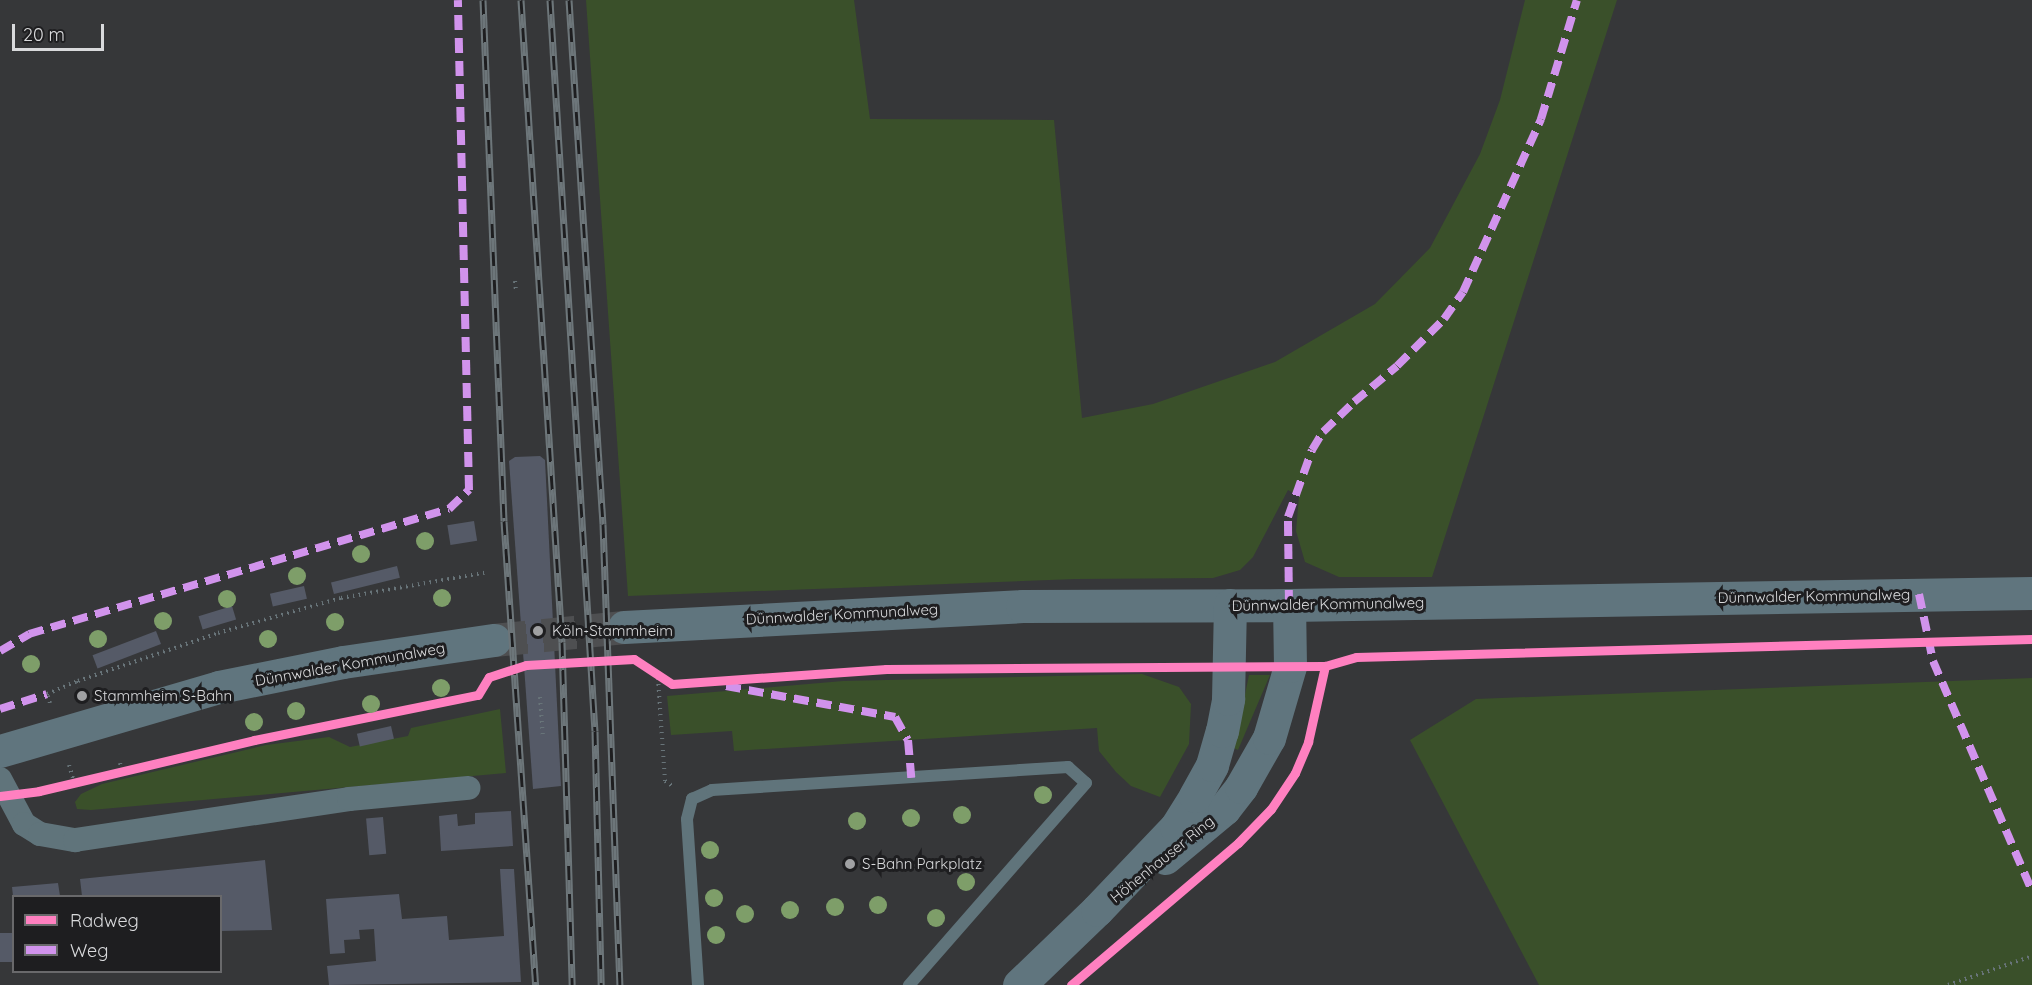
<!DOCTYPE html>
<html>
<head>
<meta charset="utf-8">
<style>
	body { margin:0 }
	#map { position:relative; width:2032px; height:985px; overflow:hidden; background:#363739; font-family:Quicksand,sans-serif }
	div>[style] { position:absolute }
	.green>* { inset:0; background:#3a502a }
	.building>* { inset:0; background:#555a67; transform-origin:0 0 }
	.secondary-tunnel>* { height:33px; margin-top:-16.5px; transform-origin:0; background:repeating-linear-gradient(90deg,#4e4f51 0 33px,transparent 0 49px) }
	.path>* { height:4px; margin-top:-2px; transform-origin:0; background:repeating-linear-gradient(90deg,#687479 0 1.5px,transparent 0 6px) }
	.lane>* { height:12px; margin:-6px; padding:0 6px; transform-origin:6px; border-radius:6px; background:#60747b }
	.street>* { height:24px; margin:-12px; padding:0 12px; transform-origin:12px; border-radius:12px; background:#60747b }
	.secondary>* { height:33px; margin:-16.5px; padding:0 16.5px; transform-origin:16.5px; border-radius:16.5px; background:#60757e }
	.rail>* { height:7px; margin-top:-3.5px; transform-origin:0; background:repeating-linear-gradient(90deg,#1e1e20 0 14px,#6d767a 0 28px); box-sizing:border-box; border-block:2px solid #6d767a }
	.quiet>* { height:8px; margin-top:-4px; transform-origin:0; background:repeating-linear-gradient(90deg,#d193ec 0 15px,transparent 0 23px) }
	.cycleway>* { height:9px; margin:-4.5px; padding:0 4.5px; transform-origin:4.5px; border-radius:4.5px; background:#ff80c0 }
	.trees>* { width:18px; height:18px; margin:-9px; border-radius:50%; background:#7e9e69 }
	.dots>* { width:16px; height:16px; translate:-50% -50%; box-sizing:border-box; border:3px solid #1e1e20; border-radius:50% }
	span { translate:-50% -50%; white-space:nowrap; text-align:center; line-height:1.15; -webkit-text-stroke:6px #1e1e20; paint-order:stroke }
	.street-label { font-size:15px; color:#d9dadc }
	.poi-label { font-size:15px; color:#d9dadc }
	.left { translate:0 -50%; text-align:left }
	.legend { position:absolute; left:12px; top:895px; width:210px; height:78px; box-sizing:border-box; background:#1e1e20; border:2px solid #69696b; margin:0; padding:8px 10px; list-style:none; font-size:18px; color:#d9dadc }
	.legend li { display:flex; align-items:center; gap:12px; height:30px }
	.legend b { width:30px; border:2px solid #69696b }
	.scale { position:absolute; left:12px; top:24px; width:92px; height:27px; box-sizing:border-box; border:3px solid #d9dadc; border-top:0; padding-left:8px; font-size:18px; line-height:21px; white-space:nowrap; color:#d9dadc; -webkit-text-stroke:4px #1e1e20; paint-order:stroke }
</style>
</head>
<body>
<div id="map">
	<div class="green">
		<i style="clip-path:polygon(586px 0,854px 0,870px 119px,1054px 120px,1082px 418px,1153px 404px,1275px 362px,1375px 304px,1430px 248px,1480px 154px,1500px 100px,1525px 0,1617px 0,1432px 577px,1339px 577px,1305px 562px,1296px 531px,1299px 496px,1288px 490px,1253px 557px,1240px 570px,1213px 578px,1076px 579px,628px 596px)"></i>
		<i style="clip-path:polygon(1142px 674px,1179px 687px,1191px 704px,1189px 744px,1160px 797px,1131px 786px,1116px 772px,1099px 751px,1097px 728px,734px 751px,732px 731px,671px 735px,667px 696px,843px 681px)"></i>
		<i style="clip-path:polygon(1249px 675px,1270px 675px,1238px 750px,1234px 748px)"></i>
		<i style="clip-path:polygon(2032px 678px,2032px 985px,1539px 985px,1410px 740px,1476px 699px)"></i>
		<i style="clip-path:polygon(500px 709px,506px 773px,91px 810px,77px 809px,75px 802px,81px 794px,102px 784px,266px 745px,329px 737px,350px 747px,408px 736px,411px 728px)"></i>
	</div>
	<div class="building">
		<i style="clip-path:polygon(540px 456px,545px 460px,561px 786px,533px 789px,509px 461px,515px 457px)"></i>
		<i style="left:474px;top:521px;width:20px;height:27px;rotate:81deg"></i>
		<i style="left:397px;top:566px;width:12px;height:68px;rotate:76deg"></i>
		<i style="left:304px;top:586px;width:13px;height:35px;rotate:77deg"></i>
		<i style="left:232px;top:606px;width:14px;height:35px;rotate:73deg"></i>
		<i style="left:156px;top:631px;width:14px;height:68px;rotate:69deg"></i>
		<i style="left:391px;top:726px;width:13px;height:35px;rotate:77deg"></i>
		<i style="clip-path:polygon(511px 811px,513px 846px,441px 851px,439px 816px,457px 814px,458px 826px,475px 824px,475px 813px)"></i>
		<i style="left:383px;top:817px;width:37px;height:17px;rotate:85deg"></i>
		<i style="clip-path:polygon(265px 860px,272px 930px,220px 931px,220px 896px,82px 896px,80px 879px)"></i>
		<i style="clip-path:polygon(500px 869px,514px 869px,521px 982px,329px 985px,327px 966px,376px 961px,374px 929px,359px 930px,360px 939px,344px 940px,345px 953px,330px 954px,326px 899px,399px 894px,402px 919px,447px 916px,449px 940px,504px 936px)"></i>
		<i style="clip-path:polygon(58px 883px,60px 896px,13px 896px,12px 887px)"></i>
		<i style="left:14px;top:933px;width:29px;height:14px;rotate:90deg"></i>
	</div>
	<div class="secondary-tunnel">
		<i style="left:494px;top:640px;width:131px;rotate:-5.7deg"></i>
	</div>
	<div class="path">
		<i style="left:515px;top:281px;width:10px;rotate:84deg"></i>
		<i style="left:658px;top:678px;width:103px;rotate:86.1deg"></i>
		<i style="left:665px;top:781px;width:11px;rotate:34deg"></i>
		<i style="left:78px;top:681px;width:6px;rotate:81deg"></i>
		<i style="left:540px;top:697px;width:40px;rotate:85.7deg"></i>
		<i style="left:50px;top:703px;width:9px;rotate:-108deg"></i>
		<i style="left:47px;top:694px;width:34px;rotate:-23deg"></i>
		<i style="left:78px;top:681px;width:148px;rotate:-18.9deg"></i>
		<i style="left:218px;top:633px;width:128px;rotate:-15.9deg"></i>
		<i style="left:341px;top:598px;width:149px;rotate:-10deg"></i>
		<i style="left:120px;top:763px;width:9px;rotate:77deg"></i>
		<i style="left:69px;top:765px;width:17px;rotate:73deg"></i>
		<i style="left:1948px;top:985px;width:89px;rotate:-19deg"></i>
	</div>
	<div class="lane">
		<i style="left:698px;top:985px;width:166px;rotate:-93.8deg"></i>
		<i style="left:687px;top:819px;width:21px;rotate:-76deg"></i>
		<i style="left:692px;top:799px;width:22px;rotate:-24deg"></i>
		<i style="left:712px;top:790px;width:357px;rotate:-3.7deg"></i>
		<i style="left:1068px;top:767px;width:24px;rotate:42deg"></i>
		<i style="left:1086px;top:783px;width:269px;rotate:131.2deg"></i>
	</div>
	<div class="street">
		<i style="left:0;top:779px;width:51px;rotate:61.9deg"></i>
		<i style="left:24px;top:824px;width:19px;rotate:32deg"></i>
		<i style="left:40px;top:834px;width:36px;rotate:10deg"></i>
		<i style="left:75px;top:840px;width:277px;rotate:-8.5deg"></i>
		<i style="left:349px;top:799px;width:120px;rotate:-5.3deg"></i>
	</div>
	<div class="secondary">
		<i style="left:624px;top:627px;width:399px;rotate:-3deg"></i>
		<i style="left:1022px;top:606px;width:267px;rotate:-0.2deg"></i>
		<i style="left:1289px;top:605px;width:743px;rotate:-0.93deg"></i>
		<i style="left:0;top:751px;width:228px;rotate:-16.3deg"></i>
		<i style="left:219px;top:687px;width:126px;rotate:-11.4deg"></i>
		<i style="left:343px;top:662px;width:153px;rotate:-8.3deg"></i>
		<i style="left:1165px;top:858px;width:77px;rotate:-39.7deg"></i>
		<i style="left:1224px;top:809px;width:28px;rotate:-52deg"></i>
		<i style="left:1241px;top:787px;width:56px;rotate:-60.3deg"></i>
		<i style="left:1269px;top:738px;width:75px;rotate:-73.7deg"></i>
		<i style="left:1290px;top:666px;width:61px;rotate:-90.9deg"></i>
		<i style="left:1019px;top:985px;width:108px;rotate:-43.9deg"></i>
		<i style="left:1097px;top:910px;width:115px;rotate:-46.4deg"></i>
		<i style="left:1176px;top:827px;width:36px;rotate:-58deg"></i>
		<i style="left:1195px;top:796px;width:35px;rotate:-61deg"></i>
		<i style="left:1212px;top:765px;width:35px;rotate:-74deg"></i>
		<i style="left:1222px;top:731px;width:33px;rotate:-79deg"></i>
		<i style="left:1228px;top:699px;width:94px;rotate:-88.8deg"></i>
	</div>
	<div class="rail">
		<i style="left:483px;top:0;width:521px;rotate:87.69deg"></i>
		<i style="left:504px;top:521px;width:465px;rotate:86.1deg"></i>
		<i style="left:521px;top:0;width:643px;rotate:86.35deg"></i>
		<i style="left:562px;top:642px;width:343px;rotate:88.3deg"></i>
		<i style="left:550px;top:0;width:732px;rotate:86.48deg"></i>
		<i style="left:595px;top:731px;width:254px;rotate:88.6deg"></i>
		<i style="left:569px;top:0;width:525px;rotate:86.29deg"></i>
		<i style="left:603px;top:524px;width:461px;rotate:87.9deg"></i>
	</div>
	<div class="quiet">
		<i style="left:1919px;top:594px;width:68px;rotate:78.2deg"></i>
		<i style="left:1933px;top:661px;width:250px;rotate:66.7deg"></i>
		<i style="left:1289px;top:605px;width:88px;rotate:-90.7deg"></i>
		<i style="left:1288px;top:517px;width:71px;rotate:-70.3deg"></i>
		<i style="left:1312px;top:450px;width:21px;rotate:-59deg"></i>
		<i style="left:1323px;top:432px;width:43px;rotate:-44.1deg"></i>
		<i style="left:1354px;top:402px;width:56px;rotate:-39.9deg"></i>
		<i style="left:1397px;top:366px;width:66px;rotate:-45deg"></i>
		<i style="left:1444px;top:319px;width:33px;rotate:-55deg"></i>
		<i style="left:1463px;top:292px;width:190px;rotate:-65.7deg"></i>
		<i style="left:1541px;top:119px;width:124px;rotate:-73.2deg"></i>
		<i style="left:0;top:651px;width:34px;rotate:-30deg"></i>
		<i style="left:29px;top:634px;width:438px;rotate:-16.6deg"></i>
		<i style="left:449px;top:509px;width:28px;rotate:-44deg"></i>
		<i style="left:469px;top:490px;width:490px;rotate:-91.3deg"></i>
		<i style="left:726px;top:686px;width:172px;rotate:10.4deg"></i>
		<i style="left:895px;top:717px;width:26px;rotate:61deg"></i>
		<i style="left:908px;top:740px;width:38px;rotate:85deg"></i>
		<i style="left:0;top:709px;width:49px;rotate:-17.7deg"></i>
	</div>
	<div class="cycleway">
		<i style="left:0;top:796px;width:39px;rotate:-7deg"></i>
		<i style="left:39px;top:791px;width:221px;rotate:-13.3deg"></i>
		<i style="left:254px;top:740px;width:228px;rotate:-11.4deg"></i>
		<i style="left:478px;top:695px;width:21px;rotate:-59deg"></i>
		<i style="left:489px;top:677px;width:39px;rotate:-18deg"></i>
		<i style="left:526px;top:665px;width:108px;rotate:-3.2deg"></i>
		<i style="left:634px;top:659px;width:45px;rotate:33.3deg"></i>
		<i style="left:672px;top:684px;width:215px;rotate:-4deg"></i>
		<i style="left:886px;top:669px;width:439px;rotate:-0.4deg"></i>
		<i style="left:1325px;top:666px;width:32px;rotate:-16deg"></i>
		<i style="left:1356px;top:657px;width:676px;rotate:-1.53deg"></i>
		<i style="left:1071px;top:985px;width:219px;rotate:-40.4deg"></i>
		<i style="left:1238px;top:843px;width:47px;rotate:-45.9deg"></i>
		<i style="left:1271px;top:809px;width:43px;rotate:-56.3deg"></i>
		<i style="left:1295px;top:773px;width:34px;rotate:-67deg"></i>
		<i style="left:1308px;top:742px;width:78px;rotate:-77.4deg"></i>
	</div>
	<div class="trees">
		<i style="left:425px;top:541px"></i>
		<i style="left:361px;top:554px"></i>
		<i style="left:297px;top:576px"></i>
		<i style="left:442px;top:598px"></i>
		<i style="left:227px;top:599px"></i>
		<i style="left:163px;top:621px"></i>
		<i style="left:335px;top:622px"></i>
		<i style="left:98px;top:639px"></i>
		<i style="left:268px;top:639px"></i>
		<i style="left:31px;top:664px"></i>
		<i style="left:441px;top:688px"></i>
		<i style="left:371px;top:704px"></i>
		<i style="left:296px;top:711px"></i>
		<i style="left:254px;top:722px"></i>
		<i style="left:1043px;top:795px"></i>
		<i style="left:962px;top:815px"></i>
		<i style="left:911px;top:818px"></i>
		<i style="left:857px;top:821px"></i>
		<i style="left:710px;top:850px"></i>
		<i style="left:966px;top:882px"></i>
		<i style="left:714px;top:898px"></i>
		<i style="left:878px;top:905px"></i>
		<i style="left:835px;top:907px"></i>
		<i style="left:790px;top:910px"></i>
		<i style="left:745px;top:914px"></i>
		<i style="left:936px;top:918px"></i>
		<i style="left:716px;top:935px"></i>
	</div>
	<div class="dots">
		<i style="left:538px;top:631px;background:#a0a1a3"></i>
		<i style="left:82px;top:696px;background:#a0a1a3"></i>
		<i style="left:850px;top:864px;background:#a0a1a3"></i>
	</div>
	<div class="street-label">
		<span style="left:1814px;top:596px;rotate:-1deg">Dünnwalder Kommunalweg</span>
		<span style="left:1328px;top:604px;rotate:-1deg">Dünnwalder Kommunalweg</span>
		<span style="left:842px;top:614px;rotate:-3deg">Dünnwalder Kommunalweg</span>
		<span style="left:350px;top:664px;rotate:-10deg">Dünnwalder Kommunalweg</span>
		<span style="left:1162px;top:859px;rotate:-39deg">Höhenhauser Ring</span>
	</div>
	<div class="poi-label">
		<span class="left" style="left:552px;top:631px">Köln-Stammheim</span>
		<span class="left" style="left:94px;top:696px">Stammheim S-Bahn</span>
		<span class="left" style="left:862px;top:864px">S-Bahn Parkplatz</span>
	</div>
	<ul class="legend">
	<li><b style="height:8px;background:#ff80c0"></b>Radweg</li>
	<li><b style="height:8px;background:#d193ec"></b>Weg</li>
	</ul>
	<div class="scale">20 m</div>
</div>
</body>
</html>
